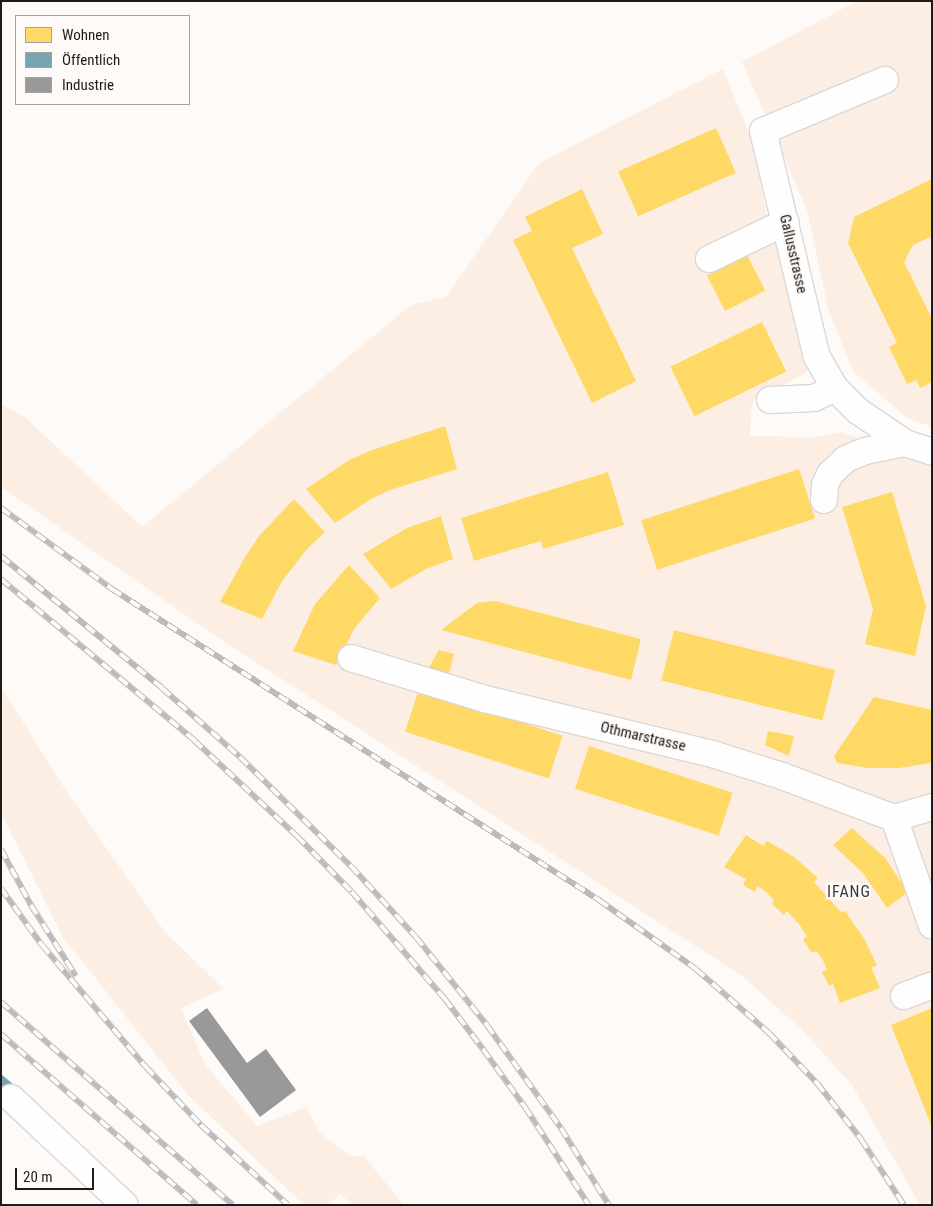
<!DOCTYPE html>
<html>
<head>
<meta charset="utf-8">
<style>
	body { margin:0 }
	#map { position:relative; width:933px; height:1206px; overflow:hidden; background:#fdfaf8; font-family:"Roboto Condensed",sans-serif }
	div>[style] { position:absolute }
	.green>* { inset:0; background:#fdeee4 }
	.homes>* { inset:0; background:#ffd966; transform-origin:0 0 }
	.public>* { inset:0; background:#76a5af }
	.industry>* { inset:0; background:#999 }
	.roads { filter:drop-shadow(1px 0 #dad7d6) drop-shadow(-1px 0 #dad7d6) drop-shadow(0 1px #dad7d6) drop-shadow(0 -1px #dad7d6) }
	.minor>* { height:26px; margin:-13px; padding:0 13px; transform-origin:13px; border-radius:13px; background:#fffefe }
	.rail>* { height:5.5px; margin-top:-2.75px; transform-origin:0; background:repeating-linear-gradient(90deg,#fefaf7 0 11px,#bcbaba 0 22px); box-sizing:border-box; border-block:1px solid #bcbaba }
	span { translate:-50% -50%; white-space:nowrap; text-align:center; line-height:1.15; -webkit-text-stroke:5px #fefaf7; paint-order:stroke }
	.street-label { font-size:15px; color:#1e1c1a }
	.neighbourhood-label { font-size:16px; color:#3f3936; letter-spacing:1px }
	.frame { position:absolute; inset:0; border:2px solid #1e1c1a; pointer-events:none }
	.legend { position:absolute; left:15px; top:15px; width:175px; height:90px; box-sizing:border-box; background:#fefaf7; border:1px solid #a4a19f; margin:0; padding:6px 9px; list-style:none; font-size:15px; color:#1e1c1a }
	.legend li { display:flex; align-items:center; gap:10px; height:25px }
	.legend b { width:25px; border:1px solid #a4a19f }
	.scale { position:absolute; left:15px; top:1168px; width:79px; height:22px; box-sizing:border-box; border:2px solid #1e1c1a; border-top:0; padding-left:6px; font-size:15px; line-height:18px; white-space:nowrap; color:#1e1c1a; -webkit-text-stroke:4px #fefaf7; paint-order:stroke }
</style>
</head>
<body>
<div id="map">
	<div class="green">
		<i style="clip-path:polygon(857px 1px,932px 1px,932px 427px,907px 418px,853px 371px,828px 309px,807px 210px,742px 62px)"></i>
		<i style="clip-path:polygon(723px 69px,752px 140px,767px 215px,811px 370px,754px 401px,751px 412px,750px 436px,814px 437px,842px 432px,932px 467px,932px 1205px,920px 1205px,852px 1085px,801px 1029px,742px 976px,226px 643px,1px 487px,1px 404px,25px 417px,142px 527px,411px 305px,446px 297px,539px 163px)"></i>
		<i style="clip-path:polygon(1px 687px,65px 789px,165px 932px,224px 989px,181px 1008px,205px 1064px,257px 1126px,306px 1107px,320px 1133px,352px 1157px,363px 1155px,404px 1205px,353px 1205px,340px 1194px,328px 1205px,304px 1205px,188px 1095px,62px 936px,1px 813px)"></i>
	</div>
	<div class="homes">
		<i style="left:716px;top:128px;width:49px;height:107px;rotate:66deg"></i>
		<i style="clip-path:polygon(932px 179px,932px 236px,913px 245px,904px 262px,932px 319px,932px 382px,920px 388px,916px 380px,907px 384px,889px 347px,897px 343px,848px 243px,854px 217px)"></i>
		<i style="clip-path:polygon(582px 189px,603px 234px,572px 248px,636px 381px,592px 403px,513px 240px,532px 231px,525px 217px)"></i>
		<i style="left:747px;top:255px;width:40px;height:45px;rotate:63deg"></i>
		<i style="left:762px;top:322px;width:55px;height:102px;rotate:64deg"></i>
		<i style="clip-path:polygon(445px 426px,457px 469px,390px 490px,371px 499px,335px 523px,306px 489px,349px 460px,372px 450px)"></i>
		<i style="left:799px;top:469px;width:52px;height:166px;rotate:72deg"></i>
		<i style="clip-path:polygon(608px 472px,624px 525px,543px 549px,541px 541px,474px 561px,461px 518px)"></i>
		<i style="clip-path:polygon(892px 492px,926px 606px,915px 656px,865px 644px,873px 609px,842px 507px)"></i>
		<i style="clip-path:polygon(294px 499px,325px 532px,308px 548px,282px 581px,262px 619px,220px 602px,245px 557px,259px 536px)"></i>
		<i style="clip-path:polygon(441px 516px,453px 559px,426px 569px,391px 589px,363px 554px,407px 528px)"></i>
		<i style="clip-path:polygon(349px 565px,380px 598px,354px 629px,336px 665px,293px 651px,315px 604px)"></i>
		<i style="clip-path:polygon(495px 601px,641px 639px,631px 680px,441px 630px,477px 603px)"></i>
		<i style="left:674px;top:630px;width:166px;height:52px;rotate:14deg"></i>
		<i style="clip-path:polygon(439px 650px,454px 654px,449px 674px,428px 669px)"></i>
		<i style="left:419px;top:689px;width:151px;height:45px;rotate:18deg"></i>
		<i style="clip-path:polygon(874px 697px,932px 710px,932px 763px,899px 768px,868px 768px,837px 763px,834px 756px)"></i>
		<i style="clip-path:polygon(768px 731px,794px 736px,789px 756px,765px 745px)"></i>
		<i style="left:589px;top:746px;width:151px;height:45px;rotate:18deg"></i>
		<i style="clip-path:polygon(852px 828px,885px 858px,908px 892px,887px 908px,863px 873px,833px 845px)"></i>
		<i style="clip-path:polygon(746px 835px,763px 846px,767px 841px,794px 857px,818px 878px,814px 882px,841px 912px,845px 911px,865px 940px,877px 966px,871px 967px,880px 988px,840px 1003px,833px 984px,829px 986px,822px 972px,827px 970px,822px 958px,816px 951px,812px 953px,803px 940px,807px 936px,799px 924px,787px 911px,784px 915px,772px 904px,774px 900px,765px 891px,757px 886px,755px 892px,743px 885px,746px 879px,724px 867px)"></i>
		<i style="clip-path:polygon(932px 1008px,932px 1127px,891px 1025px)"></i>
	</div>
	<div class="public">
		<i style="clip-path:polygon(1px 1074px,13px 1084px,1px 1097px)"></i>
	</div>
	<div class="industry">
		<i style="clip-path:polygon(207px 1008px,247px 1063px,266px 1049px,296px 1090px,260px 1117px,189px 1021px)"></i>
	</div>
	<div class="roads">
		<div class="minor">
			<i style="left:885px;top:80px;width:132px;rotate:157.3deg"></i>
			<i style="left:763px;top:131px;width:232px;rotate:76.6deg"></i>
			<i style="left:817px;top:357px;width:36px;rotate:60deg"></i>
			<i style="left:835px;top:388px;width:33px;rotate:45deg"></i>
			<i style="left:858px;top:411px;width:57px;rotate:34.2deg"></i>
			<i style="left:905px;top:443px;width:28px;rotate:18deg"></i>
			<i style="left:709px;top:259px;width:85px;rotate:-25.7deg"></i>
			<i style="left:770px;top:400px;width:44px;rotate:-2.6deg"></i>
			<i style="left:814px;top:398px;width:23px;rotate:-25deg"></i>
			<i style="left:824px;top:500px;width:15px;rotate:-86deg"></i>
			<i style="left:825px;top:485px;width:12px;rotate:-66deg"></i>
			<i style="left:830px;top:474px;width:22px;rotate:-43deg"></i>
			<i style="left:846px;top:459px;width:21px;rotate:-23deg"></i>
			<i style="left:865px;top:451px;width:41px;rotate:-11.3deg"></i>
			<i style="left:351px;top:658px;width:140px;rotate:17deg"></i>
			<i style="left:485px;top:699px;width:230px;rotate:13.6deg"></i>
			<i style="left:709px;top:753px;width:77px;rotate:17.5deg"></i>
			<i style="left:782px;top:776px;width:120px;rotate:20.6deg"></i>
			<i style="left:894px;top:818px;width:40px;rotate:-16deg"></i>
			<i style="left:894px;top:818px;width:114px;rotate:70.6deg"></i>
			<i style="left:904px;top:996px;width:30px;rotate:-21deg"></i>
			<i style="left:11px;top:1098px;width:156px;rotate:43.2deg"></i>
		</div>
	</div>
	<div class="rail">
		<i style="left:1px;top:508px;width:137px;rotate:36.1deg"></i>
		<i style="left:112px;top:589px;width:578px;rotate:32.56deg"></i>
		<i style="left:599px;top:900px;width:119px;rotate:35.4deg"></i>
		<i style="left:696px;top:969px;width:97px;rotate:41.2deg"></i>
		<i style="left:769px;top:1033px;width:69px;rotate:46.2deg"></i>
		<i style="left:817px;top:1083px;width:71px;rotate:51.8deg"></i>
		<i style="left:861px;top:1139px;width:79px;rotate:56.9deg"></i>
		<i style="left:1px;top:556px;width:208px;rotate:39.3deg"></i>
		<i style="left:162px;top:688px;width:104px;rotate:41.5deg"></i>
		<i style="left:240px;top:757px;width:156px;rotate:44.5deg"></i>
		<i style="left:351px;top:866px;width:96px;rotate:47.5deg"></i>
		<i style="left:416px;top:937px;width:113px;rotate:51.1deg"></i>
		<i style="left:487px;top:1025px;width:127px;rotate:54.3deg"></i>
		<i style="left:561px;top:1128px;width:91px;rotate:58.1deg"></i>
		<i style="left:1px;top:579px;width:251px;rotate:39.8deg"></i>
		<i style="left:194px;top:740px;width:141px;rotate:43deg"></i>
		<i style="left:297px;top:836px;width:78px;rotate:45.5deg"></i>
		<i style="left:352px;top:892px;width:142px;rotate:49deg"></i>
		<i style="left:445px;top:999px;width:63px;rotate:52.8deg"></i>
		<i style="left:483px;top:1049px;width:72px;rotate:54.1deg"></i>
		<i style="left:525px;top:1107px;width:117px;rotate:56.9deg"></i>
		<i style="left:1px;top:849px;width:64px;rotate:61.8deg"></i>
		<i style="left:31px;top:905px;width:84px;rotate:57.6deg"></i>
		<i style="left:1px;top:888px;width:70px;rotate:54.3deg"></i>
		<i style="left:42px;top:945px;width:160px;rotate:49.6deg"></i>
		<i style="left:146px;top:1067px;width:80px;rotate:46.5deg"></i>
		<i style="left:201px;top:1125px;width:118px;rotate:42.6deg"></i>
		<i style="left:1px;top:1002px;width:308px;rotate:41.2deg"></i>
		<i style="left:1px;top:1034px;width:260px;rotate:41.1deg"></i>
	</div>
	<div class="street-label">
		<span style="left:793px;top:254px;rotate:77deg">Gallusstrasse</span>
		<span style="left:643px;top:737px;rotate:13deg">Othmarstrasse</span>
	</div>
	<div class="neighbourhood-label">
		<span style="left:849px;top:892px">IFANG</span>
	</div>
	<div class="frame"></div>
	<ul class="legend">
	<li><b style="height:14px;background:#ffd966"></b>Wohnen</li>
	<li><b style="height:14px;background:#76a5af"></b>Öffentlich</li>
	<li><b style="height:14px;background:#999"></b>Industrie</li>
	</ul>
	<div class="scale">20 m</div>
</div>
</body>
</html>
